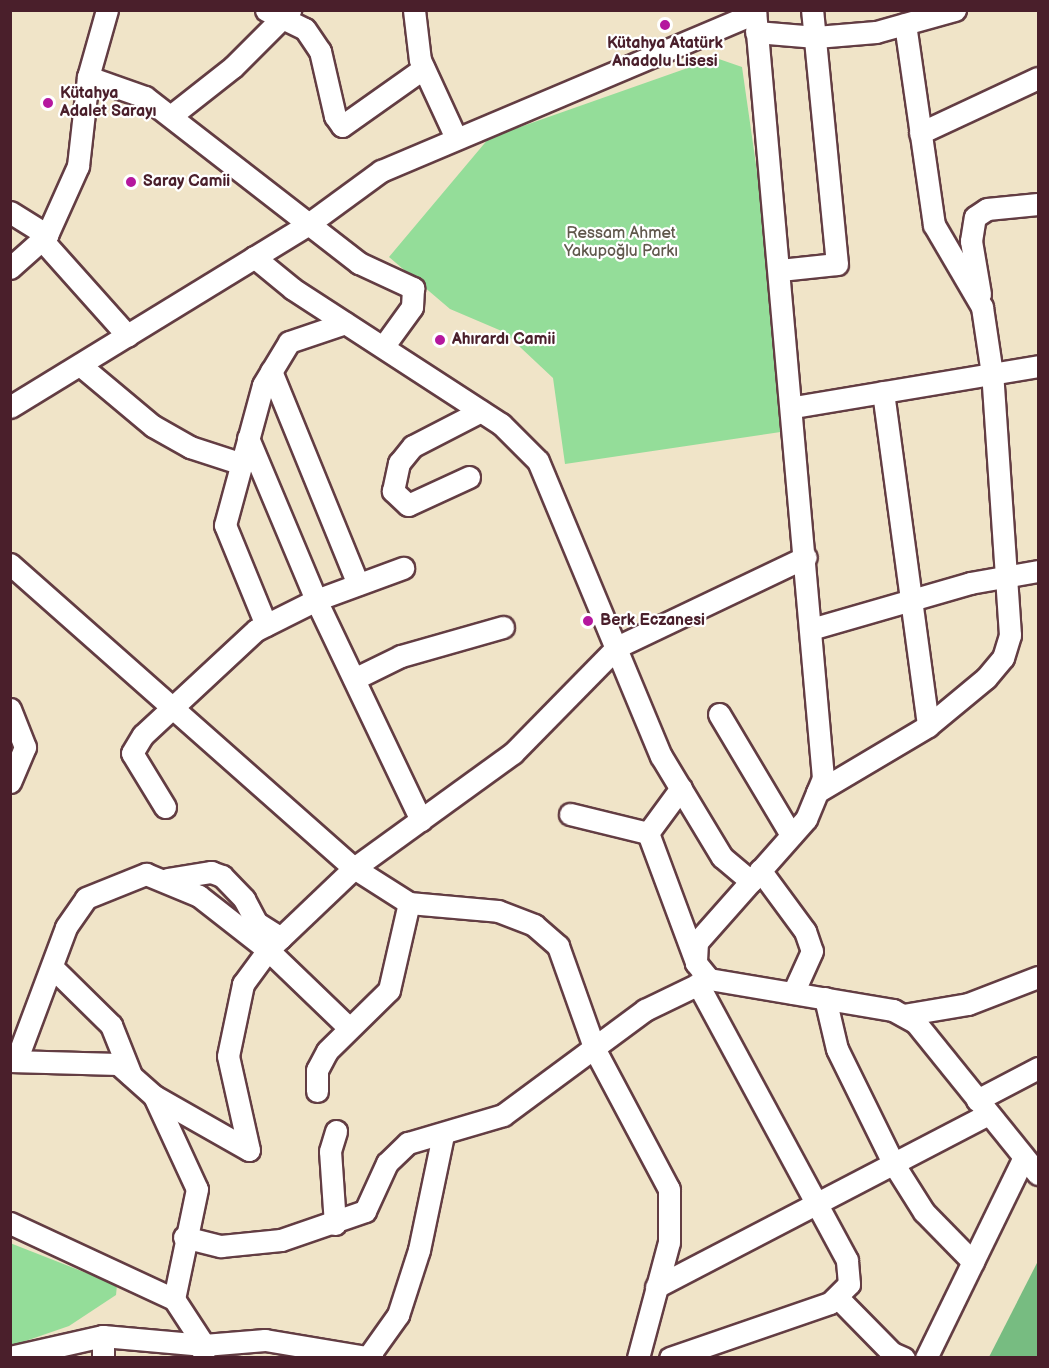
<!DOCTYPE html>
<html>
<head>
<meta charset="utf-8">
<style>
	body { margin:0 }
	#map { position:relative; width:1049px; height:1368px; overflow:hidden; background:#f0e4c8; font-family:"Balsamiq Sans",sans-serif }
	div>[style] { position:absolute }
	.green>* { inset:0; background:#94dd99 }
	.forest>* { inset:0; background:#77bc81 }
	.roads { filter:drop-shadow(2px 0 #633d43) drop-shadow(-2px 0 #633d43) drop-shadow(0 2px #633d43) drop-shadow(0 -2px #633d43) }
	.minor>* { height:21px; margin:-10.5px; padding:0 10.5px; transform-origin:10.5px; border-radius:10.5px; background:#fff }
	.dots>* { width:16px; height:16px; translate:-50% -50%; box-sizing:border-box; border:3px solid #fff; border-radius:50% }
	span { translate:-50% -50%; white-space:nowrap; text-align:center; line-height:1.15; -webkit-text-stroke:4.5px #fff; paint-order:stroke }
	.poi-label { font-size:16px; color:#4a1f2b; font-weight:700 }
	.left { translate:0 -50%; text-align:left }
	.park-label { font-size:16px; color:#60584c }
	.frame { position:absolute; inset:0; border:12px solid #4a1f2b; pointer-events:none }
</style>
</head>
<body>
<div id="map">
	<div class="green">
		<i style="clip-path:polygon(716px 58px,742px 67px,794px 430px,565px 464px,553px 378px,504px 332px,450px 309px,389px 257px,489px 138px)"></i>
		<i style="clip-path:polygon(10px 1243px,117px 1285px,116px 1295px,69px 1326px,11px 1346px)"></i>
	</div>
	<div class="forest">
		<i style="clip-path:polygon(1038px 1261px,1038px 1357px,989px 1357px)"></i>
	</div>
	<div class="roads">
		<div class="minor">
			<i style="left:266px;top:10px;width:43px;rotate:26deg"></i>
			<i style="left:305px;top:29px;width:27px;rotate:56deg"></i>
			<i style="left:320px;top:51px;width:67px;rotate:77deg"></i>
			<i style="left:335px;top:116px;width:12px;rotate:55deg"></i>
			<i style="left:342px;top:126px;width:100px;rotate:-35.3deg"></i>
			<i style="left:414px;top:10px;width:50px;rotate:83.2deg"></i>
			<i style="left:420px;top:60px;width:86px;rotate:65.2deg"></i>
			<i style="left:755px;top:10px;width:771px;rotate:84.94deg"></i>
			<i style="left:823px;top:778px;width:44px;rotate:112.5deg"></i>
			<i style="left:806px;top:819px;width:164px;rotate:131.5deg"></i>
			<i style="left:697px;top:942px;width:21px;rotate:93deg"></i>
			<i style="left:696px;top:963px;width:21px;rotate:51deg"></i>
			<i style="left:709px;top:979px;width:187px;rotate:9.6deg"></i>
			<i style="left:893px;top:1010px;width:26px;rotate:29deg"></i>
			<i style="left:916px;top:1023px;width:194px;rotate:51.1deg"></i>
			<i style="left:756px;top:32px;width:60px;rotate:4.8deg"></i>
			<i style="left:816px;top:37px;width:60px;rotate:-4.8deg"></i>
			<i style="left:876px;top:32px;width:82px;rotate:-15.6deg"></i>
			<i style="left:88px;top:77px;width:60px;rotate:19.3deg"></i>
			<i style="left:145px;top:97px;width:271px;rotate:37.8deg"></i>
			<i style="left:359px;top:263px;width:60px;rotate:24.8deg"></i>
			<i style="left:413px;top:288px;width:19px;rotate:93deg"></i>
			<i style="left:412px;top:307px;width:49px;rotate:125.9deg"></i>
			<i style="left:172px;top:115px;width:78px;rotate:-38.2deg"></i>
			<i style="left:233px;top:67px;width:81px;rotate:-45deg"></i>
			<i style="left:920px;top:133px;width:130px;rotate:-25deg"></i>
			<i style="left:10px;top:212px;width:44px;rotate:31.9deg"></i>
			<i style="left:43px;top:241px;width:127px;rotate:48.2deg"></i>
			<i style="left:254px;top:257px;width:50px;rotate:39.4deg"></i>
			<i style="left:293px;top:289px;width:248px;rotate:33deg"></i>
			<i style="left:501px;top:424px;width:52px;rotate:45deg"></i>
			<i style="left:538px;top:461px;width:320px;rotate:67.4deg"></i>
			<i style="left:661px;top:756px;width:118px;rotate:58.9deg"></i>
			<i style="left:722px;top:857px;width:38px;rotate:40deg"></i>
			<i style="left:10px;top:268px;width:50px;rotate:-41.7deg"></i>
			<i style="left:47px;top:235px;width:76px;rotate:-65.8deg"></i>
			<i style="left:78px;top:166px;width:90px;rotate:-83.6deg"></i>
			<i style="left:88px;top:77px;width:70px;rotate:-74.2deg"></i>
			<i style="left:780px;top:270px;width:57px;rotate:-6deg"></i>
			<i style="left:837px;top:264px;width:255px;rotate:-95.6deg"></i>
			<i style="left:980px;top:294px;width:54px;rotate:-99.6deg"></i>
			<i style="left:971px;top:241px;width:24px;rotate:-81deg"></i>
			<i style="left:975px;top:217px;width:14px;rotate:-34deg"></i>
			<i style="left:987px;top:209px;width:51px;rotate:-5.6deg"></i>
			<i style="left:80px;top:365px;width:95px;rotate:39.9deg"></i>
			<i style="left:153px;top:426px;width:43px;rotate:29.6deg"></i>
			<i style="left:190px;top:447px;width:55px;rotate:18.1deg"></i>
			<i style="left:271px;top:371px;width:230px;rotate:67.8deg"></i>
			<i style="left:883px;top:392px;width:337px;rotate:82.3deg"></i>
			<i style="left:10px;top:407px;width:348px;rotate:-31.5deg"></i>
			<i style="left:307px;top:225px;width:92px;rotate:-36.1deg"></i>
			<i style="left:381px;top:171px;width:406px;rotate:-22.9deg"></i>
			<i style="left:794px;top:407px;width:247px;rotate:-9.5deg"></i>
			<i style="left:248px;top:438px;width:176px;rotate:67.2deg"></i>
			<i style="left:316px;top:600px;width:244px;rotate:64.5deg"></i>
			<i style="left:469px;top:477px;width:67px;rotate:155.3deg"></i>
			<i style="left:408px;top:505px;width:21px;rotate:-137deg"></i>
			<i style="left:393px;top:491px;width:29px;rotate:-78deg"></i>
			<i style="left:399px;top:463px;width:22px;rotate:-51deg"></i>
			<i style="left:413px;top:446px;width:76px;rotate:-27.2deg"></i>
			<i style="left:10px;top:564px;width:459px;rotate:41.5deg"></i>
			<i style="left:354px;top:868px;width:65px;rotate:32.5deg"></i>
			<i style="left:409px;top:903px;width:89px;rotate:5.1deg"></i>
			<i style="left:498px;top:911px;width:39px;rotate:21deg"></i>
			<i style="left:534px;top:925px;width:32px;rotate:41deg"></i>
			<i style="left:558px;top:946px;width:110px;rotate:70.4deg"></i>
			<i style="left:595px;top:1050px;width:157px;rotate:62deg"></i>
			<i style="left:669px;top:1189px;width:53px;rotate:90deg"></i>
			<i style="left:669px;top:1242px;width:120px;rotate:105deg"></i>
			<i style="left:266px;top:625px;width:108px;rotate:-112.3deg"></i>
			<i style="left:225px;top:525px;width:145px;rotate:-74.8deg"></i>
			<i style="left:263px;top:385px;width:50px;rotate:-58.8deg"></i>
			<i style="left:289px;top:342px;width:59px;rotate:-18.7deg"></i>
			<i style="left:811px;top:629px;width:166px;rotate:-16.1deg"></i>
			<i style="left:970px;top:583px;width:69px;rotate:-10deg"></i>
			<i style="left:354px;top:679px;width:52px;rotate:-26.1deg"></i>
			<i style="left:401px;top:656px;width:106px;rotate:-15.9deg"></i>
			<i style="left:10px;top:709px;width:41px;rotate:68.5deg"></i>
			<i style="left:25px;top:747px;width:38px;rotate:113deg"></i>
			<i style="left:719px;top:714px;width:141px;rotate:59.2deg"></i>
			<i style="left:681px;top:788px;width:56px;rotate:126.3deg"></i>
			<i style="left:648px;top:833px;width:138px;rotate:69.6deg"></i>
			<i style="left:817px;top:792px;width:129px;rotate:-30.7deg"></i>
			<i style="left:928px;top:726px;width:75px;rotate:-39.6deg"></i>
			<i style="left:986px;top:678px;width:26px;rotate:-50deg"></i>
			<i style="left:1003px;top:658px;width:24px;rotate:-73deg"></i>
			<i style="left:1010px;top:635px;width:262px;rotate:-93.9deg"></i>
			<i style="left:992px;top:374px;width:68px;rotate:-98.5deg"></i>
			<i style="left:982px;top:307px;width:95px;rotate:-120.3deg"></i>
			<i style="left:934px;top:225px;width:203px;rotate:-98.2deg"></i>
			<i style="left:165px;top:807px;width:63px;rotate:-121.4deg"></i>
			<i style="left:132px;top:753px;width:21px;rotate:-59deg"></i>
			<i style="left:143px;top:735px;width:154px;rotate:-42.9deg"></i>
			<i style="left:256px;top:630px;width:67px;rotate:-26.6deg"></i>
			<i style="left:316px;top:600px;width:93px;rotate:-20.2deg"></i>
			<i style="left:570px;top:814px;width:80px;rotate:13.7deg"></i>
			<i style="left:760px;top:870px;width:76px;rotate:53.6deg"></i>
			<i style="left:805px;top:931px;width:21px;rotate:71deg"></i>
			<i style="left:812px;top:951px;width:46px;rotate:114.3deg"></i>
			<i style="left:167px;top:879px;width:45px;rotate:-9deg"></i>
			<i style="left:211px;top:872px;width:12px;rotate:20deg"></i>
			<i style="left:222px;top:876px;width:32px;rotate:46deg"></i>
			<i style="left:244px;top:899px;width:27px;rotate:62deg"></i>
			<i style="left:257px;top:923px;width:28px;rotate:32deg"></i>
			<i style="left:52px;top:967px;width:83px;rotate:44.5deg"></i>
			<i style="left:111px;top:1025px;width:54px;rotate:68.2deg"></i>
			<i style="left:825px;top:998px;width:52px;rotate:76.8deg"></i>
			<i style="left:837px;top:1049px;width:127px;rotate:63.8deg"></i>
			<i style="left:893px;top:1163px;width:58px;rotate:57.7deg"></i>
			<i style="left:924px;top:1212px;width:70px;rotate:45.6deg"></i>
			<i style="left:903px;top:1015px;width:66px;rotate:-9.6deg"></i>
			<i style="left:968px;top:1004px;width:75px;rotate:-21.1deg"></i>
			<i style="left:10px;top:1061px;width:108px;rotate:1.6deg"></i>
			<i style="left:118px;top:1064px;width:48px;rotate:41.6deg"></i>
			<i style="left:154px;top:1096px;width:102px;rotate:65.2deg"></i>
			<i style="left:197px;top:1189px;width:112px;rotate:101.8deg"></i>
			<i style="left:174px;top:1299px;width:55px;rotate:56.9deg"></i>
			<i style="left:204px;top:1345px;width:13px;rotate:94deg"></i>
			<i style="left:16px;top:1061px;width:143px;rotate:-69.5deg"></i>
			<i style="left:66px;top:927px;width:35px;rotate:-55deg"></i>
			<i style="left:86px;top:898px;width:65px;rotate:-21.8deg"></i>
			<i style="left:146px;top:874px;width:57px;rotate:22.5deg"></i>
			<i style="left:199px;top:896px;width:88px;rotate:38deg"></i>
			<i style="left:268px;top:950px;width:110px;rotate:43.9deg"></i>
			<i style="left:317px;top:1091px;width:21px;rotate:-90deg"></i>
			<i style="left:317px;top:1070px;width:21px;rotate:-62deg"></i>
			<i style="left:327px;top:1051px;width:87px;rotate:-44.5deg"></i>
			<i style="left:389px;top:990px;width:89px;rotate:-77.1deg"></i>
			<i style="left:154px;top:1096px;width:109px;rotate:29.6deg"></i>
			<i style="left:249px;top:1150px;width:96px;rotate:-102.6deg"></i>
			<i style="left:228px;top:1056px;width:74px;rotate:-78.2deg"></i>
			<i style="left:243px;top:984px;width:42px;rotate:-53.7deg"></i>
			<i style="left:268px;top:950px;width:119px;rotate:-43.6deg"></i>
			<i style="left:354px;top:868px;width:196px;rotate:-35.9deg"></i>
			<i style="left:513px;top:753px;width:148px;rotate:-45.5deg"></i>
			<i style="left:617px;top:647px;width:209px;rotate:-25.5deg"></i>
			<i style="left:977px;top:1100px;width:69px;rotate:-27.7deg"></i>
			<i style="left:10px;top:1223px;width:181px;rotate:24.9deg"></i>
			<i style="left:335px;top:1224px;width:73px;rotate:-93.9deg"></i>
			<i style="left:330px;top:1151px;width:21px;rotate:-73deg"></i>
			<i style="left:184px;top:1237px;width:38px;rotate:14deg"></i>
			<i style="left:221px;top:1246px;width:60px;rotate:-5.7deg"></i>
			<i style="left:281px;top:1240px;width:89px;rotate:-19deg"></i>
			<i style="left:365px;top:1211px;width:53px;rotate:-65.4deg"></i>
			<i style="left:387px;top:1163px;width:29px;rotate:-44deg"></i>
			<i style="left:408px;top:1143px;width:99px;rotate:-16.4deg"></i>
			<i style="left:503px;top:1115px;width:177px;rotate:-36.5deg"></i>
			<i style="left:645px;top:1010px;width:71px;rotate:-25.8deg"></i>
			<i style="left:656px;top:1287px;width:374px;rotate:-27.5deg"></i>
			<i style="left:837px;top:1297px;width:78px;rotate:45.5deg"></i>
			<i style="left:892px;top:1353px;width:13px;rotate:23deg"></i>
			<i style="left:103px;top:1336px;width:22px;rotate:90deg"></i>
			<i style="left:10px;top:1357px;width:95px;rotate:-12.7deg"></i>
			<i style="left:103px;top:1336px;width:101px;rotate:5.1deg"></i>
			<i style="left:204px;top:1345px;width:61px;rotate:-4.7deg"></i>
			<i style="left:265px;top:1340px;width:109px;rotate:9.5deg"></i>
			<i style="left:368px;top:1357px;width:52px;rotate:-54.5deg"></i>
			<i style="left:398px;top:1315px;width:68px;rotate:-72.1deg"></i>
			<i style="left:419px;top:1250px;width:117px;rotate:-78.2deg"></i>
			<i style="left:670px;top:1358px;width:169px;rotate:-19deg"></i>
			<i style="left:830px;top:1303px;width:27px;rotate:-45deg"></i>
			<i style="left:849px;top:1284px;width:24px;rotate:-95deg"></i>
			<i style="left:847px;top:1260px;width:314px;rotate:-118.4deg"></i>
			<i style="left:926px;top:1358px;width:221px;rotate:-64deg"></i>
		</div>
	</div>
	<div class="dots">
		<i style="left:665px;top:25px;background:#b5179e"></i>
		<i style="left:48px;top:103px;background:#b5179e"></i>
		<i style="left:131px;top:182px;background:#b5179e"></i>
		<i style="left:440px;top:340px;background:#b5179e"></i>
		<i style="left:588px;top:621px;background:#b5179e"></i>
	</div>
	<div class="poi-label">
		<span style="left:665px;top:53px">Kütahya Atatürk<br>Anadolu Lisesi</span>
		<span class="left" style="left:60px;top:103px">Kütahya<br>Adalet Sarayı</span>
		<span class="left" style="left:143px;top:182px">Saray Camii</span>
		<span class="left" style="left:452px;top:340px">Ahırardı Camii</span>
		<span class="left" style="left:600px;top:621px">Berk Eczanesi</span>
	</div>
	<div class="park-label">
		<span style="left:621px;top:243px">Ressam Ahmet<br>Yakupoğlu Parkı</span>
	</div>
	<div class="frame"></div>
</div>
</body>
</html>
